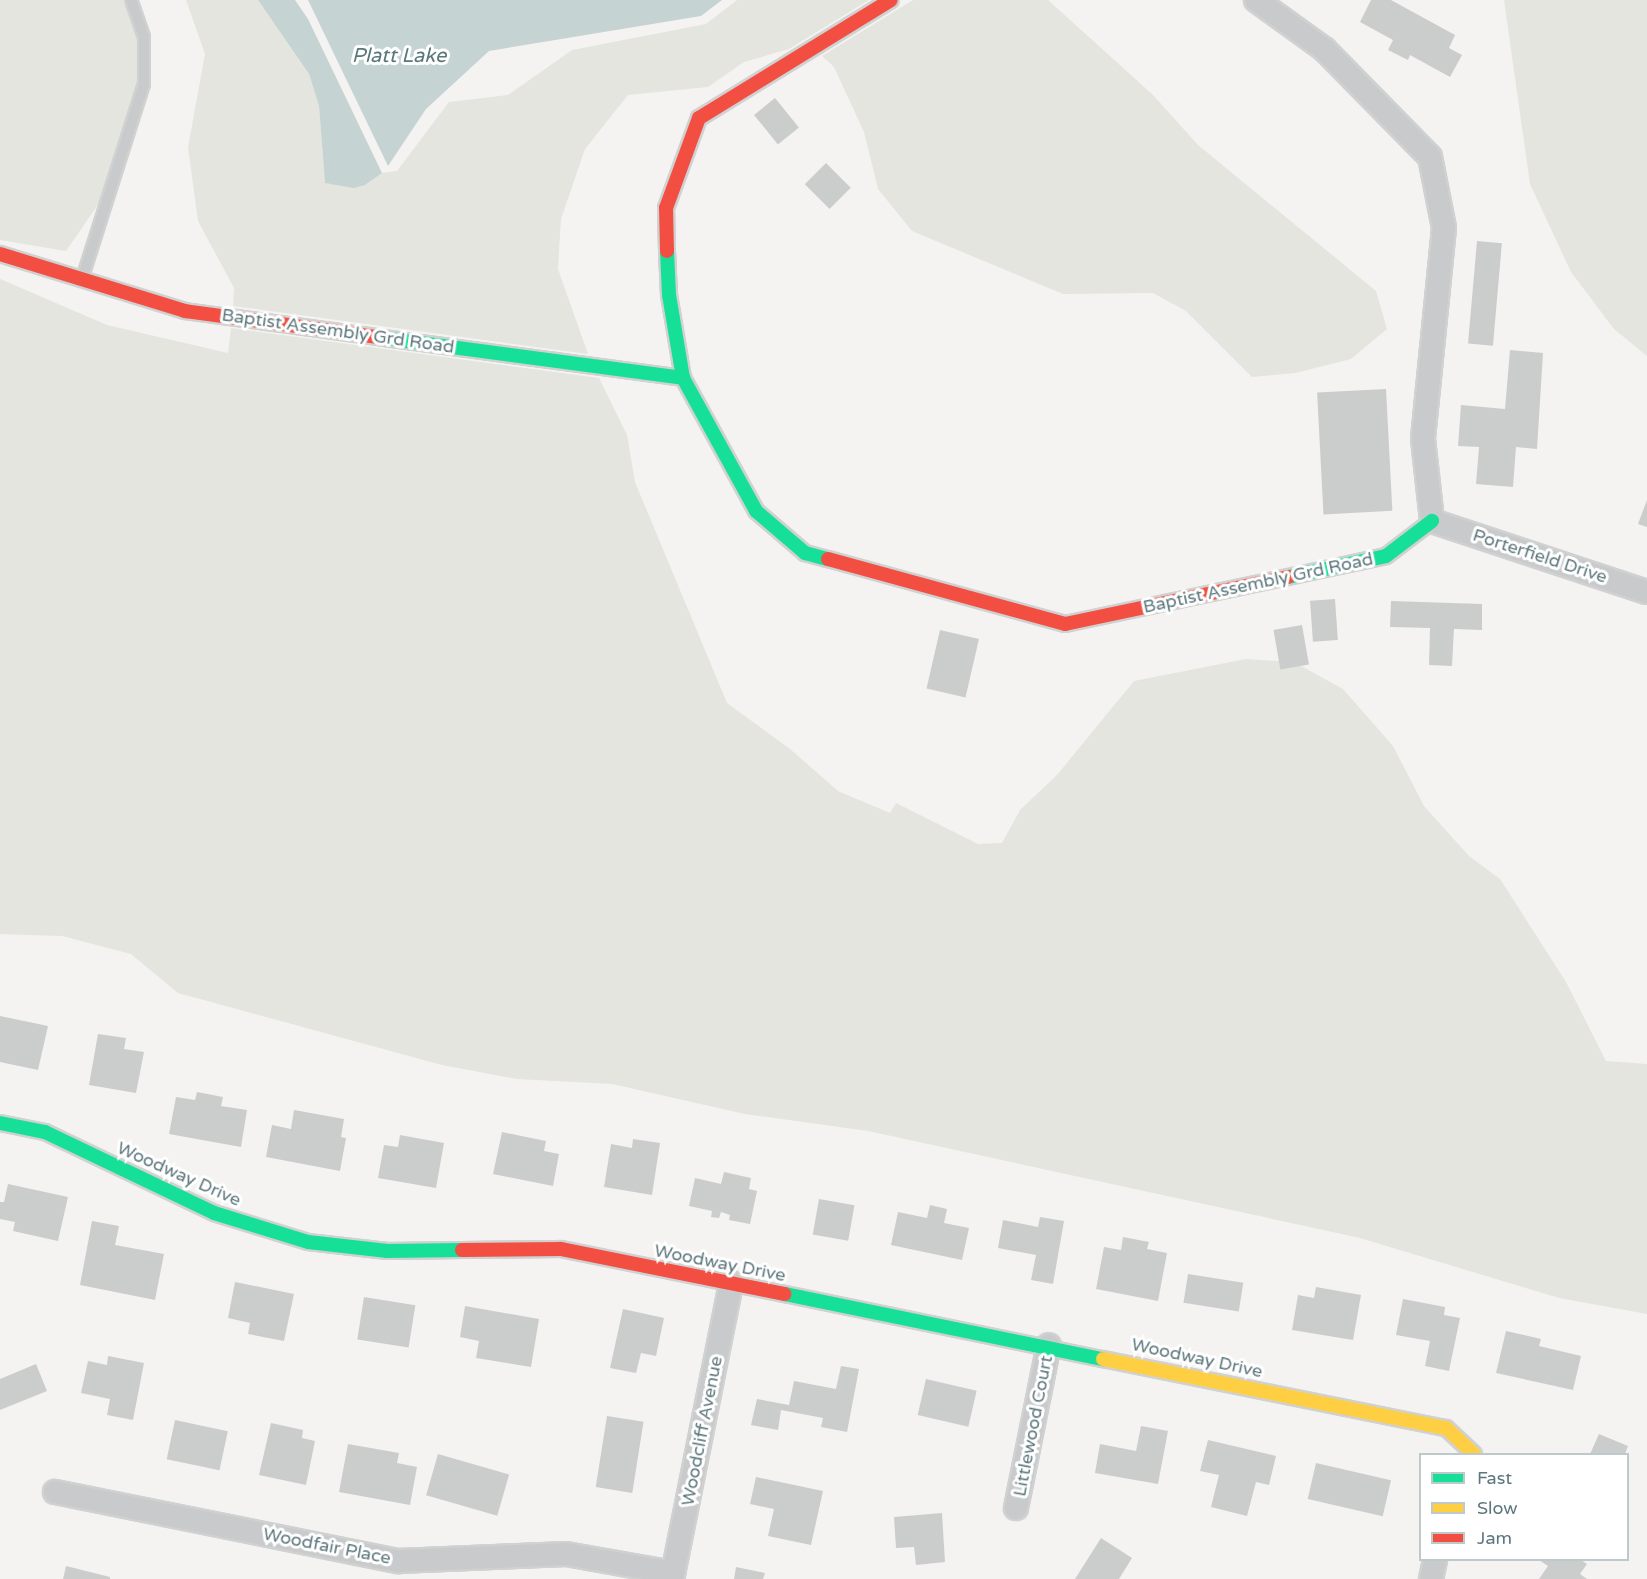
<!DOCTYPE html>
<html>
<head>
<meta charset="utf-8">
<style>
	body { margin:0 }
	#map { position:relative; width:1647px; height:1579px; overflow:hidden; background:#f4f3f1; font-family:"Varela Round",sans-serif }
	div>[style] { position:absolute }
	.green>* { inset:0; background:#e3e5de }
	.water>* { inset:0; background:#c6d3d3 }
	.building>* { inset:0; background:#cbcdcd; transform-origin:0 0 }
	.roads { filter:drop-shadow(2px 0 #d0d1d1) drop-shadow(-2px 0 #d0d1d1) drop-shadow(0 2px #d0d1d1) drop-shadow(0 -2px #d0d1d1) }
	.lane>* { height:10px; margin:-5px; padding:0 5px; transform-origin:5px; border-radius:5px; background:#c9cacb }
	.street>* { height:22px; margin:-11px; padding:0 11px; transform-origin:11px; border-radius:11px; background:#c9cacb }
	.fast>* { height:14px; margin:-7px; padding:0 7px; transform-origin:7px; border-radius:7px; background:#16e098 }
	.slow>* { height:14px; margin:-7px; padding:0 7px; transform-origin:7px; border-radius:7px; background:#ffcf43 }
	.jam>* { height:14px; margin:-7px; padding:0 7px; transform-origin:7px; border-radius:7px; background:#f24e42 }
	span { translate:-50% -50%; white-space:nowrap; text-align:center; line-height:1.15; -webkit-text-stroke:6px #fff; paint-order:stroke }
	.street-label { font-size:18px; color:#5d777d }
	.water-label { font-size:20px; color:#58787a; font-style:italic }
	.legend { position:absolute; left:1419px; top:1453px; width:210px; height:108px; box-sizing:border-box; background:#fff; border:2px solid #bec9cb; margin:0; padding:8px 10px; list-style:none; font-size:18px; color:#5d777d }
	.legend li { display:flex; align-items:center; gap:12px; height:30px }
	.legend b { width:30px; border:2px solid #bec9cb }
</style>
</head>
<body>
<div id="map">
	<div class="green">
		<i style="clip-path:polygon(0 0,131px 0,141px 31px,144px 79px,104px 196px,66px 251px,0 240px)"></i>
		<i style="clip-path:polygon(186px 0,258px 0,309px 74px,319px 106px,325px 183px,365px 185px,382px 173px,397px 171px,449px 102px,508px 95px,572px 50px,706px 24px,737px 0,869px 0,789px 49px,744px 62px,708px 87px,628px 95px,585px 149px,561px 219px,558px 269px,588px 354px,233px 306px,234px 288px,198px 221px,188px 147px,205px 54px)"></i>
		<i style="clip-path:polygon(913px 0,1048px 0,1153px 95px,1198px 145px,1376px 291px,1387px 329px,1351px 359px,1295px 373px,1252px 377px,1186px 311px,1153px 293px,1063px 294px,912px 231px,878px 189px,864px 132px,834px 67px,822px 56px)"></i>
		<i style="clip-path:polygon(1504px 0,1647px 0,1647px 356px,1614px 329px,1571px 272px,1530px 184px)"></i>
		<i style="clip-path:polygon(0 279px,107px 325px,228px 353px,231px 328px,599px 378px,627px 435px,635px 482px,727px 703px,790px 749px,838px 791px,890px 813px,896px 803px,978px 844px,1002px 843px,1020px 810px,1057px 775px,1134px 681px,1246px 659px,1294px 662px,1343px 689px,1393px 746px,1424px 806px,1469px 856px,1500px 879px,1566px 982px,1606px 1061px,1647px 1064px,1647px 1314px,1559px 1298px,1360px 1238px,868px 1131px,745px 1114px,612px 1084px,517px 1079px,442px 1065px,178px 993px,131px 954px,62px 936px,0 934px)"></i>
	</div>
	<div class="water">
		<i style="clip-path:polygon(258px 0,295px 0,308px 19px,382px 173px,365px 185px,354px 188px,325px 183px,319px 106px,309px 74px)"></i>
		<i style="clip-path:polygon(308px 0,722px 0,701px 16px,489px 51px,426px 109px,388px 166px)"></i>
	</div>
	<div class="building">
		<i style="clip-path:polygon(1371px 0,1391px 0,1455px 35px,1449px 48px,1462px 55px,1450px 77px,1410px 55px,1408px 60px,1388px 50px,1393px 40px,1360px 22px)"></i>
		<i style="left:775px;top:98px;width:38px;height:27px;rotate:51deg"></i>
		<i style="left:826px;top:163px;width:35px;height:30px;rotate:45deg"></i>
		<i style="left:1477px;top:241px;width:25px;height:103px;rotate:5deg"></i>
		<i style="clip-path:polygon(1510px 350px,1543px 353px,1537px 449px,1516px 447px,1513px 487px,1476px 484px,1479px 447px,1458px 446px,1461px 405px,1505px 409px)"></i>
		<i style="left:1386px;top:389px;width:122px;height:69px;rotate:87deg"></i>
		<i style="clip-path:polygon(1647px 500px,1647px 527px,1638px 524px)"></i>
		<i style="left:1335px;top:599px;width:41px;height:25px;rotate:86deg"></i>
		<i style="clip-path:polygon(1391px 601px,1482px 604px,1482px 630px,1454px 629px,1452px 666px,1429px 665px,1430px 628px,1390px 627px)"></i>
		<i style="left:1302px;top:625px;width:40px;height:29px;rotate:80deg"></i>
		<i style="left:940px;top:630px;width:40px;height:60px;rotate:13deg"></i>
		<i style="clip-path:polygon(0 1016px,48px 1026px,38px 1070px,0 1062px)"></i>
		<i style="clip-path:polygon(98px 1034px,126px 1038px,124px 1049px,144px 1052px,136px 1093px,89px 1085px)"></i>
		<i style="clip-path:polygon(197px 1092px,223px 1097px,221px 1106px,247px 1110px,241px 1147px,169px 1134px,176px 1097px,195px 1100px)"></i>
		<i style="clip-path:polygon(294px 1110px,344px 1119px,341px 1137px,346px 1138px,340px 1171px,266px 1157px,272px 1125px,291px 1129px)"></i>
		<i style="clip-path:polygon(502px 1132px,546px 1141px,544px 1151px,559px 1154px,553px 1186px,493px 1174px)"></i>
		<i style="clip-path:polygon(400px 1135px,444px 1143px,436px 1188px,378px 1178px,384px 1145px,398px 1147px)"></i>
		<i style="clip-path:polygon(633px 1139px,660px 1143px,652px 1195px,604px 1187px,611px 1144px,632px 1148px)"></i>
		<i style="clip-path:polygon(724px 1172px,751px 1178px,749px 1189px,757px 1191px,750px 1224px,729px 1220px,730px 1215px,721px 1212px,719px 1218px,711px 1217px,712px 1211px,689px 1206px,695px 1178px,721px 1184px)"></i>
		<i style="clip-path:polygon(8px 1184px,68px 1197px,58px 1241px,13px 1231px,15px 1222px,0 1219px,0 1202px,4px 1202px)"></i>
		<i style="left:819px;top:1199px;width:36px;height:36px;rotate:10deg"></i>
		<i style="clip-path:polygon(930px 1205px,947px 1209px,944px 1223px,969px 1228px,962px 1260px,891px 1245px,898px 1212px,927px 1218px)"></i>
		<i style="clip-path:polygon(1040px 1217px,1064px 1221px,1053px 1284px,1031px 1280px,1036px 1255px,998px 1248px,1003px 1220px,1038px 1227px)"></i>
		<i style="clip-path:polygon(92px 1221px,119px 1226px,115px 1245px,164px 1254px,155px 1300px,80px 1285px)"></i>
		<i style="clip-path:polygon(1123px 1237px,1149px 1242px,1147px 1249px,1167px 1253px,1158px 1301px,1096px 1289px,1104px 1247px,1121px 1250px)"></i>
		<i style="left:1188px;top:1274px;width:56px;height:29px;rotate:9deg"></i>
		<i style="clip-path:polygon(235px 1282px,294px 1294px,284px 1341px,248px 1334px,250px 1323px,228px 1318px)"></i>
		<i style="clip-path:polygon(1316px 1287px,1361px 1295px,1353px 1340px,1292px 1330px,1298px 1295px,1314px 1298px)"></i>
		<i style="left:364px;top:1297px;width:52px;height:43px;rotate:9deg"></i>
		<i style="clip-path:polygon(1403px 1299px,1445px 1307px,1444px 1315px,1460px 1318px,1449px 1371px,1425px 1366px,1430px 1341px,1396px 1335px)"></i>
		<i style="clip-path:polygon(465px 1306px,539px 1319px,531px 1367px,476px 1358px,479px 1341px,460px 1337px)"></i>
		<i style="clip-path:polygon(623px 1309px,664px 1318px,656px 1356px,641px 1353px,636px 1373px,610px 1368px)"></i>
		<i style="clip-path:polygon(1506px 1331px,1541px 1339px,1539px 1346px,1581px 1356px,1573px 1390px,1496px 1373px)"></i>
		<i style="clip-path:polygon(108px 1356px,144px 1363px,133px 1420px,107px 1415px,110px 1399px,81px 1393px,88px 1361px,107px 1365px)"></i>
		<i style="clip-path:polygon(36px 1364px,47px 1391px,0 1410px,0 1379px)"></i>
		<i style="clip-path:polygon(841px 1366px,859px 1369px,847px 1432px,821px 1427px,823px 1418px,781px 1410px,778px 1430px,751px 1425px,757px 1399px,789px 1405px,794px 1381px,836px 1389px)"></i>
		<i style="left:926px;top:1379px;width:52px;height:37px;rotate:13deg"></i>
		<i style="left:607px;top:1416px;width:37px;height:72px;rotate:9deg"></i>
		<i style="left:175px;top:1420px;width:54px;height:40px;rotate:12deg"></i>
		<i style="clip-path:polygon(271px 1423px,303px 1430px,302px 1438px,315px 1441px,306px 1485px,259px 1475px)"></i>
		<i style="clip-path:polygon(1141px 1426px,1168px 1431px,1158px 1484px,1095px 1473px,1100px 1444px,1136px 1451px)"></i>
		<i style="clip-path:polygon(1599px 1434px,1628px 1446px,1625px 1454px,1590px 1454px)"></i>
		<i style="clip-path:polygon(1208px 1440px,1276px 1456px,1269px 1485px,1256px 1482px,1247px 1516px,1211px 1507px,1219px 1475px,1200px 1471px)"></i>
		<i style="clip-path:polygon(348px 1444px,399px 1453px,397px 1463px,417px 1467px,410px 1505px,339px 1492px)"></i>
		<i style="left:438px;top:1454px;width:74px;height:43px;rotate:16deg"></i>
		<i style="left:1316px;top:1463px;width:77px;height:37px;rotate:13deg"></i>
		<i style="clip-path:polygon(756px 1477px,823px 1491px,811px 1545px,768px 1536px,774px 1509px,750px 1504px)"></i>
		<i style="clip-path:polygon(942px 1513px,945px 1562px,916px 1565px,914px 1547px,896px 1548px,894px 1517px)"></i>
		<i style="clip-path:polygon(1101px 1538px,1132px 1558px,1119px 1579px,1075px 1579px)"></i>
		<i style="clip-path:polygon(1539px 1560px,1581px 1560px,1587px 1564px,1580px 1574px,1587px 1579px,1539px 1579px,1548px 1566px)"></i>
		<i style="clip-path:polygon(66px 1566px,110px 1577px,110px 1579px,63px 1579px)"></i>
		<i style="clip-path:polygon(736px 1567px,765px 1573px,763px 1579px,734px 1579px)"></i>
	</div>
	<div class="roads">
		<div class="lane">
			<i style="left:83px;top:276px;width:201px;rotate:-72.4deg"></i>
			<i style="left:144px;top:84px;width:47px;rotate:-90deg"></i>
			<i style="left:144px;top:37px;width:39px;rotate:-109deg"></i>
		</div>
		<div class="street">
			<i style="left:1256px;top:0;width:84px;rotate:35.8deg"></i>
			<i style="left:1324px;top:49px;width:151px;rotate:45.5deg"></i>
			<i style="left:1430px;top:157px;width:72px;rotate:78.8deg"></i>
			<i style="left:1444px;top:228px;width:212px;rotate:95.7deg"></i>
			<i style="left:1423px;top:439px;width:82px;rotate:83.7deg"></i>
			<i style="left:1432px;top:521px;width:226px;rotate:18.3deg"></i>
			<i style="left:55px;top:1492px;width:350px;rotate:11.4deg"></i>
			<i style="left:398px;top:1561px;width:168px;rotate:-2.4deg"></i>
			<i style="left:566px;top:1554px;width:109px;rotate:10.1deg"></i>
			<i style="left:1016px;top:1508px;width:166px;rotate:-78.6deg"></i>
			<i style="left:672px;top:1579px;width:302px;rotate:-78.7deg"></i>
			<i style="left:1431px;top:1579px;width:19px;rotate:-78deg"></i>
		</div>
		<div class="fast">
			<i style="left:667px;top:251px;width:44px;rotate:87.4deg"></i>
			<i style="left:669px;top:295px;width:84px;rotate:80.4deg"></i>
			<i style="left:683px;top:378px;width:152px;rotate:61.2deg"></i>
			<i style="left:756px;top:511px;width:65px;rotate:40.6deg"></i>
			<i style="left:805px;top:553px;width:24px;rotate:15deg"></i>
			<i style="left:384px;top:338px;width:302px;rotate:7.6deg"></i>
			<i style="left:1288px;top:577px;width:100px;rotate:-12.1deg"></i>
			<i style="left:1386px;top:556px;width:58px;rotate:-37.3deg"></i>
			<i style="left:0;top:1123px;width:46px;rotate:11.3deg"></i>
			<i style="left:45px;top:1132px;width:187px;rotate:25.6deg"></i>
			<i style="left:214px;top:1213px;width:98px;rotate:17.1deg"></i>
			<i style="left:308px;top:1242px;width:80px;rotate:6.5deg"></i>
			<i style="left:387px;top:1251px;width:75px;rotate:-0.8deg"></i>
			<i style="left:785px;top:1294px;width:325px;rotate:11.6deg"></i>
		</div>
		<div class="slow">
			<i style="left:1103px;top:1359px;width:350px;rotate:11.4deg"></i>
			<i style="left:1446px;top:1428px;width:38px;rotate:43deg"></i>
		</div>
		<div class="jam">
			<i style="left:667px;top:251px;width:43px;rotate:-91.3deg"></i>
			<i style="left:666px;top:208px;width:96px;rotate:-69.9deg"></i>
			<i style="left:699px;top:118px;width:225px;rotate:-31.6deg"></i>
			<i style="left:0;top:254px;width:194px;rotate:17.1deg"></i>
			<i style="left:185px;top:311px;width:201px;rotate:7.7deg"></i>
			<i style="left:828px;top:559px;width:246px;rotate:15.3deg"></i>
			<i style="left:1065px;top:624px;width:228px;rotate:-11.9deg"></i>
			<i style="left:462px;top:1250px;width:99px;rotate:-0.6deg"></i>
			<i style="left:561px;top:1249px;width:228px;rotate:11.4deg"></i>
		</div>
	</div>
	<div class="street-label">
		<span style="left:338px;top:331px;rotate:8deg">Baptist Assembly Grd Road</span>
		<span style="left:1540px;top:556px;rotate:18deg">Porterfield Drive</span>
		<span style="left:1258px;top:583px;rotate:-12deg">Baptist Assembly Grd Road</span>
		<span style="left:179px;top:1174px;rotate:24deg">Woodway Drive</span>
		<span style="left:720px;top:1263px;rotate:11deg">Woodway Drive</span>
		<span style="left:1197px;top:1358px;rotate:12deg">Woodway Drive</span>
		<span style="left:1033px;top:1426px;rotate:-79deg">Littlewood Court</span>
		<span style="left:702px;top:1431px;rotate:-79deg">Woodcliff Avenue</span>
		<span style="left:327px;top:1546px;rotate:11deg">Woodfair Place</span>
	</div>
	<div class="water-label">
		<span style="left:399px;top:56px">Platt Lake</span>
	</div>
	<ul class="legend">
	<li><b style="height:8px;background:#16e098"></b>Fast</li>
	<li><b style="height:8px;background:#ffcf43"></b>Slow</li>
	<li><b style="height:8px;background:#f24e42"></b>Jam</li>
	</ul>
</div>
</body>
</html>
